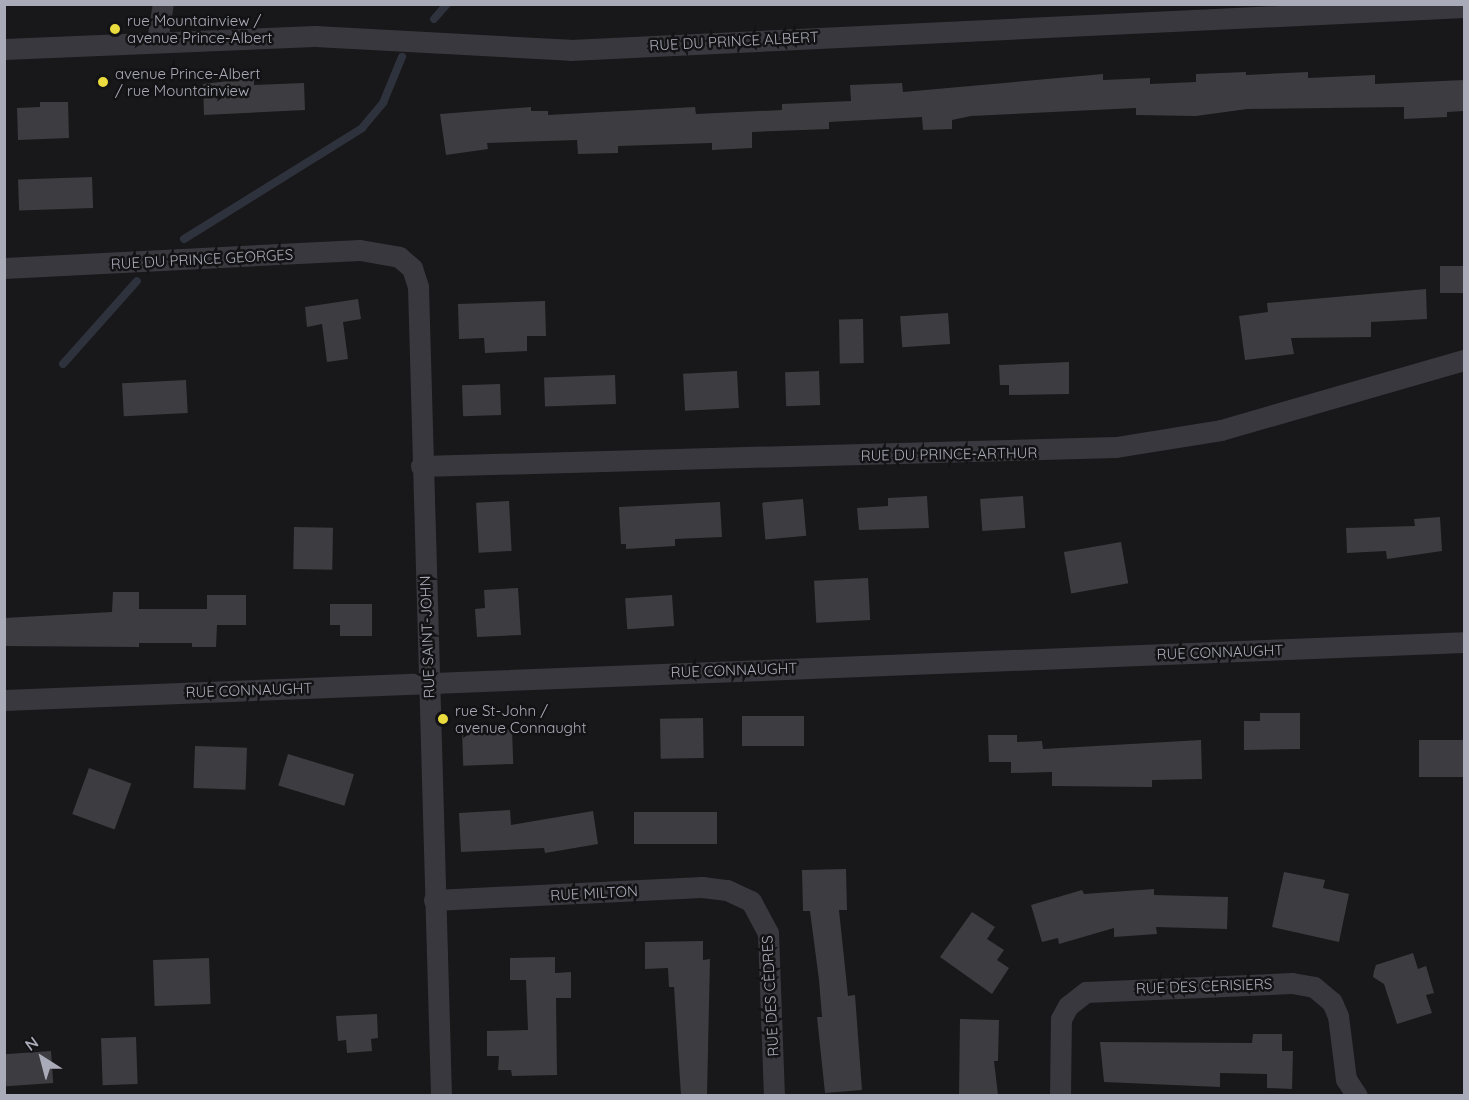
<!DOCTYPE html>
<html>
<head>
<meta charset="utf-8">
<style>
	body { margin:0 }
	#map { position:relative; width:1469px; height:1100px; overflow:hidden; background:#181719; font-family:Quicksand,sans-serif }
	div>[style] { position:absolute }
	.stream>* { height:8px; margin:-4px; padding:0 4px; transform-origin:4px; border-radius:4px; background:#2e323d }
	.building>* { inset:0; background:#3d3c40; transform-origin:0 0 }
	.minor>* { height:21px; margin:-10.5px; padding:0 10.5px; transform-origin:10.5px; border-radius:10.5px; background:#39383e }
	.dots>* { width:16px; height:16px; translate:-50% -50%; box-sizing:border-box; border:3px solid #131214; border-radius:50% }
	span { translate:-50% -50%; white-space:nowrap; text-align:center; line-height:1.15; -webkit-text-stroke:5px #131214; paint-order:stroke }
	.poi-label { font-size:15px; color:#aaabb8 }
	.left { translate:0 -50%; text-align:left }
	.street-label { font-size:15px; color:#aaabb8 }
	.frame { position:absolute; inset:0; border:6px solid #aaabb8; pointer-events:none }
	.north { position:absolute; left:12px; top:1028px; width:60px; height:60px; -webkit-text-stroke:4px #131214; paint-order:stroke; rotate:324deg; font-size:16px; font-weight:700; line-height:24px; text-align:center; color:#aaabb8 }
	.north::after { content:''; display:block; margin:auto; width:21px; height:27px; background:#aaabb8; clip-path:polygon(50% 0,100% 100%,50% 72%,0 100%) }
</style>
</head>
<body>
<div id="map">
	<div class="stream">
		<i style="left:434px;top:19px;width:20px;rotate:-49deg"></i>
		<i style="left:184px;top:239px;width:210px;rotate:-31.9deg"></i>
		<i style="left:362px;top:128px;width:33px;rotate:-50deg"></i>
		<i style="left:383px;top:103px;width:50px;rotate:-67.6deg"></i>
		<i style="left:63px;top:364px;width:111px;rotate:-48.3deg"></i>
	</div>
	<div class="building">
		<i style="clip-path:polygon(1246px 72px,1246px 75px,1308px 72px,1308px 78px,1375px 75px,1375px 84px,1464px 80px,1464px 111px,1447px 112px,1447px 117px,1404px 119px,1404px 107px,1247px 109px,1196px 116px,1136px 115px,1136px 108px,971px 116px,952px 120px,952px 129px,923px 130px,922px 117px,829px 122px,829px 129px,752px 132px,752px 148px,712px 150px,712px 143px,618px 146px,618px 153px,578px 154px,577px 140px,487px 143px,488px 149px,446px 155px,440px 114px,531px 107px,531px 111px,548px 111px,548px 115px,695px 107px,696px 114px,782px 110px,782px 104px,851px 101px,850px 85px,902px 83px,903px 92px,1103px 74px,1103px 80px,1150px 78px,1150px 84px,1196px 82px,1196px 74px)"></i>
		<i style="clip-path:polygon(254px 78px,254px 85px,304px 83px,305px 110px,204px 115px,203px 84px)"></i>
		<i style="clip-path:polygon(40px 102px,68px 102px,69px 138px,18px 140px,17px 108px,40px 107px)"></i>
		<i style="left:92px;top:177px;width:31px;height:74px;rotate:88deg"></i>
		<i style="left:1440px;top:266px;width:24px;height:27px"></i>
		<i style="clip-path:polygon(1426px 289px,1427px 319px,1371px 322px,1371px 337px,1291px 338px,1294px 354px,1245px 360px,1239px 316px,1268px 312px,1267px 303px)"></i>
		<i style="clip-path:polygon(358px 299px,361px 319px,343px 322px,348px 359px,327px 362px,322px 324px,307px 327px,305px 307px)"></i>
		<i style="clip-path:polygon(545px 301px,546px 336px,527px 336px,527px 351px,485px 353px,484px 338px,459px 339px,458px 304px)"></i>
		<i style="left:948px;top:313px;width:31px;height:48px;rotate:86deg"></i>
		<i style="left:863px;top:319px;width:44px;height:24px;rotate:89deg"></i>
		<i style="clip-path:polygon(1069px 362px,1069px 394px,1009px 395px,1009px 385px,1000px 385px,999px 365px)"></i>
		<i style="left:737px;top:371px;width:37px;height:54px;rotate:87deg"></i>
		<i style="left:819px;top:371px;width:34px;height:34px;rotate:88deg"></i>
		<i style="left:615px;top:375px;width:29px;height:71px;rotate:88deg"></i>
		<i style="left:186px;top:380px;width:33px;height:64px;rotate:87deg"></i>
		<i style="left:500px;top:384px;width:31px;height:38px;rotate:88deg"></i>
		<i style="clip-path:polygon(927px 496px,929px 528px,859px 530px,857px 508px,888px 506px,888px 498px)"></i>
		<i style="left:1023px;top:496px;width:32px;height:43px;rotate:86deg"></i>
		<i style="left:803px;top:499px;width:37px;height:41px;rotate:85deg"></i>
		<i style="left:509px;top:501px;width:50px;height:33px;rotate:87deg"></i>
		<i style="clip-path:polygon(720px 502px,722px 537px,675px 539px,675px 546px,626px 549px,626px 544px,621px 544px,619px 507px)"></i>
		<i style="clip-path:polygon(1440px 517px,1442px 551px,1387px 559px,1386px 551px,1347px 553px,1346px 528px,1415px 526px,1414px 519px)"></i>
		<i style="left:294px;top:527px;width:39px;height:42px;rotate:1deg"></i>
		<i style="left:1121px;top:542px;width:42px;height:58px;rotate:80deg"></i>
		<i style="left:868px;top:578px;width:42px;height:54px;rotate:87deg"></i>
		<i style="clip-path:polygon(518px 588px,521px 635px,477px 637px,475px 609px,485px 608px,484px 590px)"></i>
		<i style="clip-path:polygon(113px 592px,139px 592px,139px 609px,207px 609px,207px 595px,246px 595px,246px 625px,217px 625px,216px 647px,192px 647px,192px 643px,139px 643px,139px 647px,4px 646px,4px 618px,112px 612px)"></i>
		<i style="left:672px;top:595px;width:31px;height:47px;rotate:86deg"></i>
		<i style="clip-path:polygon(330px 604px,372px 604px,372px 636px,340px 636px,340px 625px,330px 625px)"></i>
		<i style="clip-path:polygon(1260px 713px,1300px 713px,1300px 749px,1244px 750px,1244px 721px,1260px 721px)"></i>
		<i style="left:804px;top:716px;width:30px;height:62px;rotate:90deg"></i>
		<i style="left:703px;top:718px;width:40px;height:43px;rotate:89deg"></i>
		<i style="left:512px;top:729px;width:35px;height:50px;rotate:88deg"></i>
		<i style="clip-path:polygon(988px 735px,1017px 735px,1017px 742px,1042px 741px,1043px 749px,1201px 740px,1202px 779px,1152px 780px,1152px 787px,1052px 786px,1052px 772px,1011px 773px,1011px 762px,989px 762px)"></i>
		<i style="left:1464px;top:740px;width:37px;height:45px;rotate:90deg"></i>
		<i style="left:195px;top:746px;width:52px;height:42px;rotate:2deg"></i>
		<i style="left:288px;top:754px;width:69px;height:33px;rotate:17deg"></i>
		<i style="left:89px;top:768px;width:45px;height:49px;rotate:20deg"></i>
		<i style="clip-path:polygon(510px 810px,511px 825px,593px 811px,598px 844px,545px 853px,544px 848px,461px 852px,459px 813px)"></i>
		<i style="left:717px;top:812px;width:32px;height:83px;rotate:90deg"></i>
		<i style="clip-path:polygon(846px 869px,847px 910px,839px 910px,848px 996px,855px 995px,862px 1090px,825px 1093px,817px 1017px,822px 1017px,819px 980px,810px 911px,803px 911px,802px 870px)"></i>
		<i style="clip-path:polygon(1284px 872px,1325px 880px,1323px 888px,1349px 894px,1339px 942px,1272px 927px)"></i>
		<i style="clip-path:polygon(1154px 889px,1154px 895px,1228px 897px,1227px 929px,1156px 927px,1157px 934px,1114px 937px,1114px 928px,1059px 944px,1058px 938px,1042px 942px,1031px 905px,1082px 890px,1084px 894px)"></i>
		<i style="clip-path:polygon(972px 912px,995px 927px,987px 939px,1004px 950px,997px 960px,1009px 968px,992px 994px,940px 957px)"></i>
		<i style="clip-path:polygon(703px 941px,703px 960px,710px 959px,707px 1095px,681px 1095px,674px 987px,669px 987px,668px 968px,645px 969px,645px 942px)"></i>
		<i style="clip-path:polygon(1413px 953px,1418px 969px,1426px 966px,1434px 993px,1426px 995px,1432px 1013px,1397px 1024px,1384px 984px,1373px 977px,1374px 971px,1376px 965px)"></i>
		<i style="clip-path:polygon(555px 957px,555px 973px,571px 972px,571px 998px,556px 998px,557px 1075px,512px 1076px,511px 1070px,498px 1070px,499px 1056px,487px 1056px,487px 1031px,528px 1030px,526px 980px,510px 980px,510px 958px)"></i>
		<i style="left:209px;top:958px;width:46px;height:56px;rotate:88deg"></i>
		<i style="clip-path:polygon(377px 1014px,378px 1038px,371px 1039px,372px 1051px,347px 1053px,346px 1040px,338px 1041px,336px 1016px)"></i>
		<i style="clip-path:polygon(960px 1019px,999px 1020px,998px 1061px,994px 1061px,998px 1095px,959px 1095px)"></i>
		<i style="clip-path:polygon(1253px 1034px,1282px 1034px,1282px 1051px,1293px 1051px,1292px 1089px,1267px 1088px,1267px 1074px,1220px 1073px,1220px 1087px,1104px 1082px,1100px 1042px,1252px 1043px)"></i>
		<i style="left:136px;top:1037px;width:47px;height:35px;rotate:88deg"></i>
		<i style="left:51px;top:1051px;width:32px;height:47px;rotate:86deg"></i>
	</div>
	<div class="minor">
		<i style="left:157px;top:41px;width:37px;rotate:-81deg"></i>
		<i style="left:4px;top:49px;width:311px;rotate:-2.4deg"></i>
		<i style="left:315px;top:36px;width:255px;rotate:3.1deg"></i>
		<i style="left:570px;top:50px;width:895px;rotate:-2.75deg"></i>
		<i style="left:4px;top:268px;width:356px;rotate:-2.9deg"></i>
		<i style="left:360px;top:250px;width:40px;rotate:10deg"></i>
		<i style="left:399px;top:257px;width:17px;rotate:40deg"></i>
		<i style="left:412px;top:268px;width:20px;rotate:72deg"></i>
		<i style="left:418px;top:287px;width:809px;rotate:88.37deg"></i>
		<i style="left:421px;top:466px;width:695px;rotate:-1.57deg"></i>
		<i style="left:1116px;top:447px;width:106px;rotate:-9.2deg"></i>
		<i style="left:1221px;top:430px;width:253px;rotate:-16.1deg"></i>
		<i style="left:4px;top:700px;width:1461px;rotate:-2.27deg"></i>
		<i style="left:434px;top:900px;width:268px;rotate:-2.8deg"></i>
		<i style="left:702px;top:887px;width:25px;rotate:7deg"></i>
		<i style="left:727px;top:890px;width:26px;rotate:25deg"></i>
		<i style="left:751px;top:901px;width:36px;rotate:62deg"></i>
		<i style="left:768px;top:933px;width:163px;rotate:87.9deg"></i>
		<i style="left:1060px;top:1096px;width:77px;rotate:-89.3deg"></i>
		<i style="left:1061px;top:1019px;width:15px;rotate:-62deg"></i>
		<i style="left:1068px;top:1006px;width:23px;rotate:-38deg"></i>
		<i style="left:1086px;top:992px;width:206px;rotate:-2.5deg"></i>
		<i style="left:1292px;top:983px;width:22px;rotate:10deg"></i>
		<i style="left:1314px;top:987px;width:23px;rotate:40deg"></i>
		<i style="left:1332px;top:1002px;width:15px;rotate:67deg"></i>
		<i style="left:1338px;top:1016px;width:64px;rotate:82.8deg"></i>
		<i style="left:1346px;top:1079px;width:20px;rotate:57deg"></i>
	</div>
	<div class="dots">
		<i style="left:115px;top:29px;background:#eadb3e"></i>
		<i style="left:103px;top:82px;background:#eadb3e"></i>
		<i style="left:443px;top:719px;background:#eadb3e"></i>
	</div>
	<div class="poi-label">
		<span class="left" style="left:127px;top:29px">rue Mountainview /<br>avenue Prince-Albert</span>
		<span class="left" style="left:115px;top:82px">avenue Prince-Albert<br>/ rue Mountainview</span>
		<span class="left" style="left:455px;top:719px">rue St-John /<br>avenue Connaught</span>
	</div>
	<div class="street-label">
		<span style="left:734px;top:41px;rotate:-3deg">RUE DU PRINCE ALBERT</span>
		<span style="left:202px;top:259px;rotate:-3deg">RUE DU PRINCE GEORGES</span>
		<span style="left:949px;top:454px;rotate:-1deg">RUE DU PRINCE-ARTHUR</span>
		<span style="left:427px;top:637px;rotate:-92deg">RUE SAINT-JOHN</span>
		<span style="left:1220px;top:652px;rotate:-2deg">RUE CONNAUGHT</span>
		<span style="left:734px;top:670px;rotate:-2deg">RUE CONNAUGHT</span>
		<span style="left:249px;top:690px;rotate:-2deg">RUE CONNAUGHT</span>
		<span style="left:594px;top:893px;rotate:-3deg">RUE MILTON</span>
		<span style="left:1204px;top:986px;rotate:-2deg">RUE DES CERISIERS</span>
		<span style="left:770px;top:996px;rotate:-93deg">RUE DES CÈDRES</span>
	</div>
	<div class="frame"></div>
	<div class="north">N</div>
</div>
</body>
</html>
